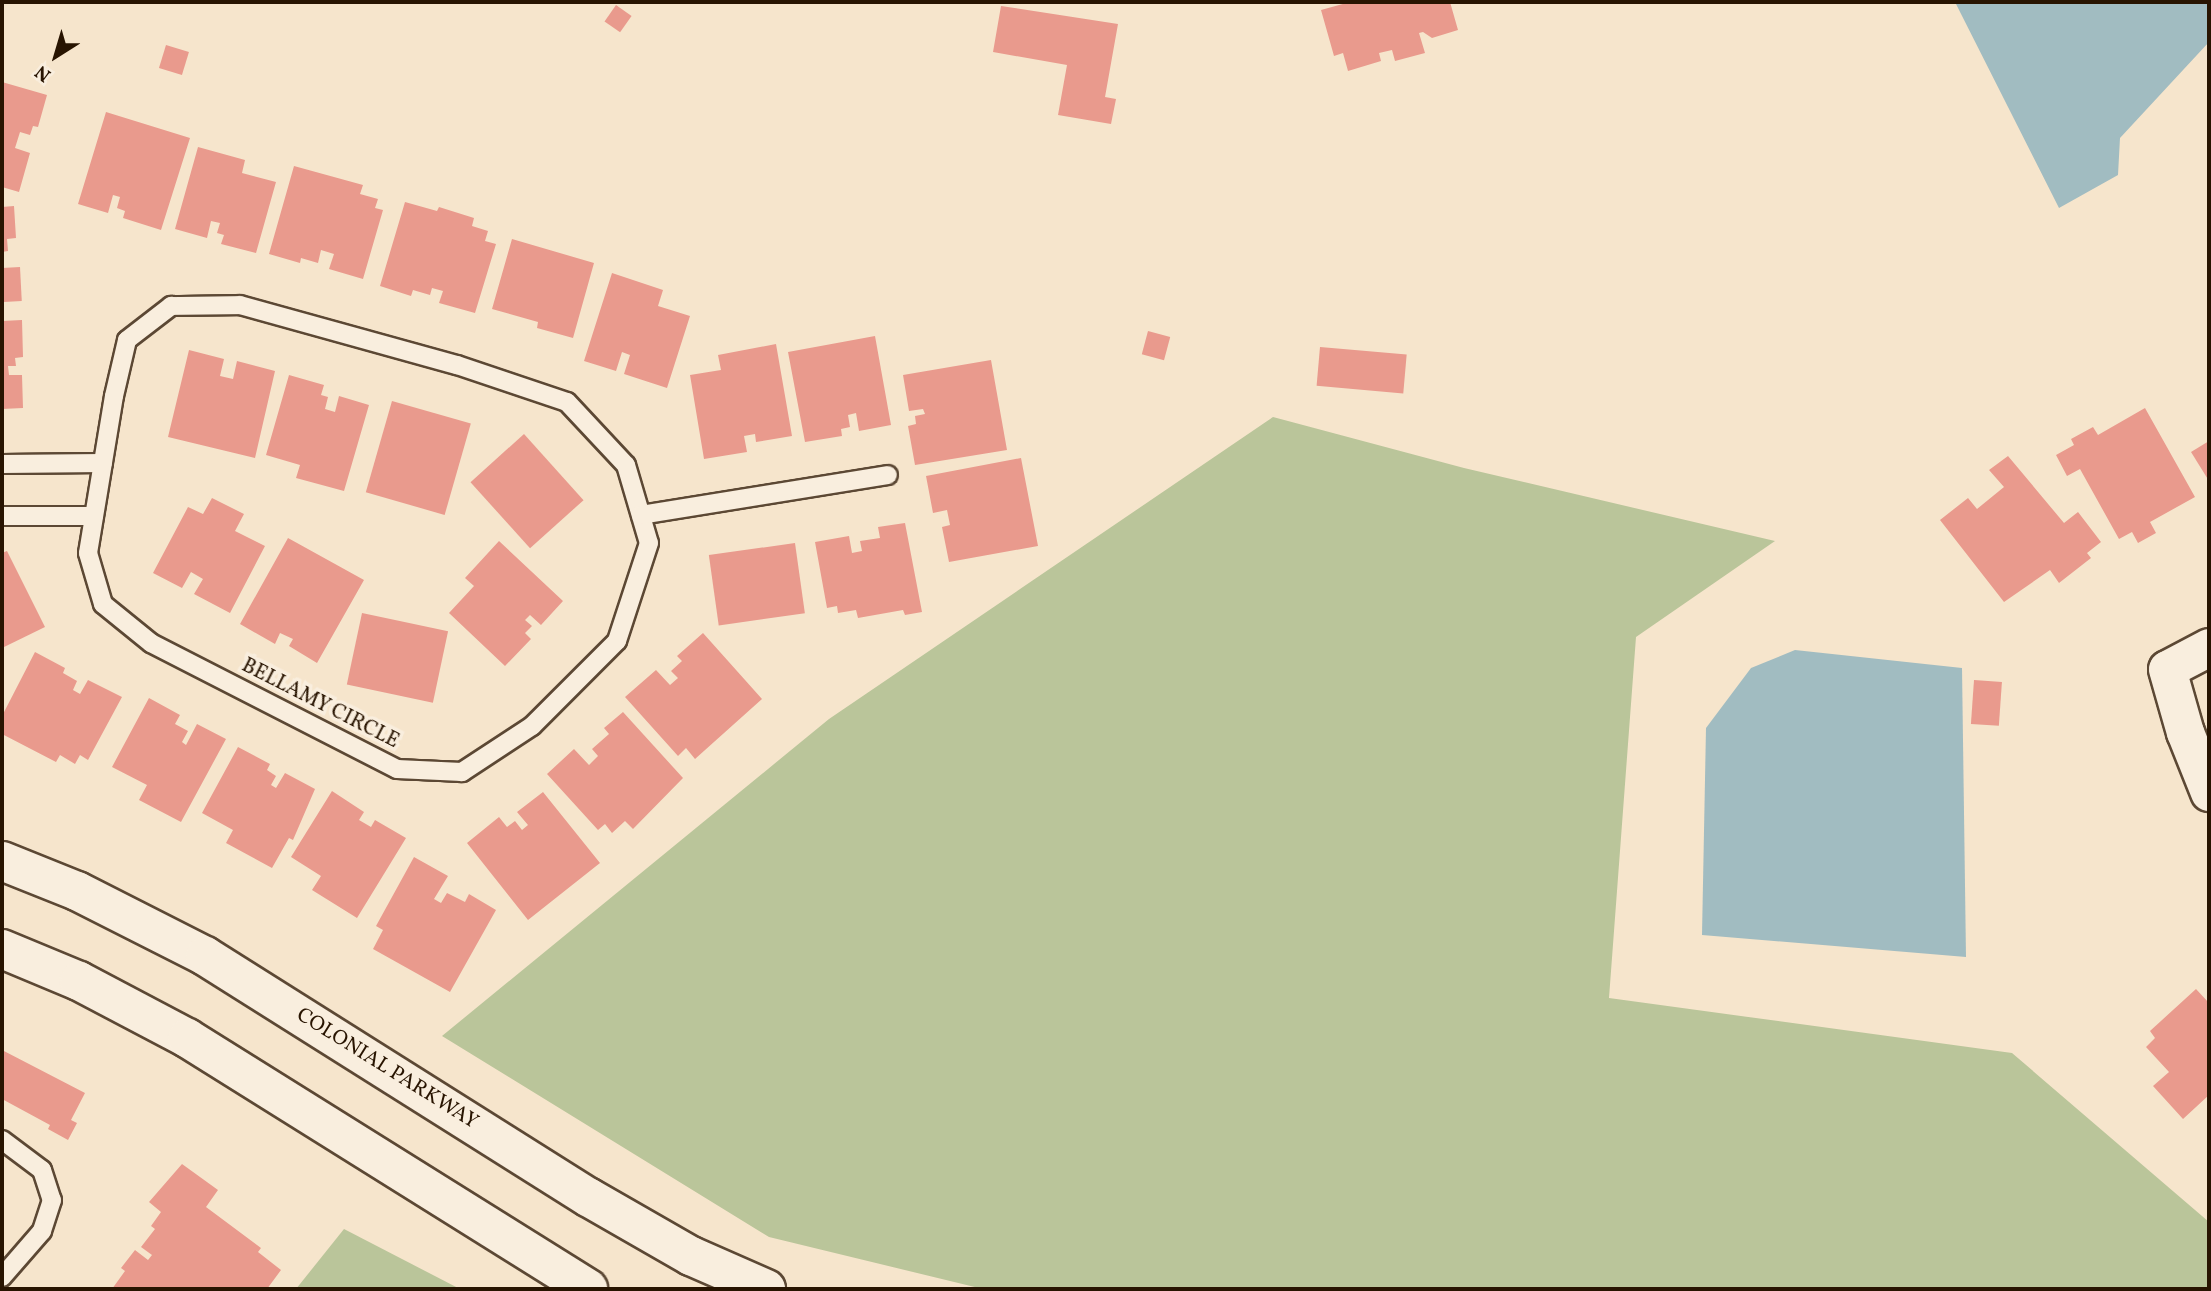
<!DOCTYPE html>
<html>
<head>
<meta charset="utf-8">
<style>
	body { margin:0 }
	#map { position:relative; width:2211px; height:1291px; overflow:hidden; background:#f6e5cc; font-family:Vollkorn,serif }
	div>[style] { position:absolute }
	.green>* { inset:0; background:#bac59a }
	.water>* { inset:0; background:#a1bcc1 }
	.building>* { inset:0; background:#e99a8d; transform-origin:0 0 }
	.roads { filter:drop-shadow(2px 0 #5c4834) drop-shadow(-2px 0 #5c4834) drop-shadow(0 2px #5c4834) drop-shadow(0 -2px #5c4834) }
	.service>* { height:18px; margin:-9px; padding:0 9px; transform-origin:9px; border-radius:9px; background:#f9eede }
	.minor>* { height:37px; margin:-18.5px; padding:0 18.5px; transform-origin:18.5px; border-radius:18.5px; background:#f9eede }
	.tertiary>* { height:38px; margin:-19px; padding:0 19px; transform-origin:19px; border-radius:19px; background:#f9eede }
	span { translate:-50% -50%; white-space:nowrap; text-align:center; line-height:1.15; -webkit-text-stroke:7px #f9eede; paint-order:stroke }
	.street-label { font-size:21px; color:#281401 }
	.frame { position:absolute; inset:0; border:4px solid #281401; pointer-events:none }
	.north { position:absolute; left:21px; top:21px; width:70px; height:70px; -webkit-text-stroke:5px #f9eede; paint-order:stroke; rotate:217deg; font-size:19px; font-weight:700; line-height:28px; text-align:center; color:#281401 }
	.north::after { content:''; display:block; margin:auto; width:24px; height:32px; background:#281401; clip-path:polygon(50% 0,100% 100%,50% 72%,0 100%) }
</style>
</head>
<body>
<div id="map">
	<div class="green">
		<i style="clip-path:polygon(1273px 417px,1464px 468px,1775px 541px,1636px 637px,1609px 998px,2012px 1053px,2209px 1222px,2209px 1289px,983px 1289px,769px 1237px,442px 1036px,829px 719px)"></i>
		<i style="clip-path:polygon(344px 1229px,460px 1289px,296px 1289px)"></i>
	</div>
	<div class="water">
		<i style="clip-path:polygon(1955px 2px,2209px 2px,2209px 42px,2120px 138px,2118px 175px,2059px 208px)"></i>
		<i style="clip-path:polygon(1795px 650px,1962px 668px,1966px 957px,1702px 935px,1706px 728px,1751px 668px)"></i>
	</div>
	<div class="building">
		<i style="clip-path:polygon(1350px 2px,1450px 2px,1458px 30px,1432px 38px,1423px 32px,1419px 33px,1425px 53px,1395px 61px,1392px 50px,1379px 53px,1381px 61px,1348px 71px,1343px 53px,1334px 56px,1321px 10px)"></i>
		<i style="left:616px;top:5px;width:19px;height:20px;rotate:35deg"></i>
		<i style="clip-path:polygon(1001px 6px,1118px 24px,1105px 97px,1116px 99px,1111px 124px,1058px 115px,1067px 65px,993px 52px)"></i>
		<i style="left:166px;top:45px;width:24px;height:24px;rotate:17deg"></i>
		<i style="clip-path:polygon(2px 82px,47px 95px,38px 127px,33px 126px,30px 135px,20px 132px,15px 148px,30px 153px,19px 192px,2px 187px)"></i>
		<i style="clip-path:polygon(106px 112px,190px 138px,161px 230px,123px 218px,125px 211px,117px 208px,120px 197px,113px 195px,108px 213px,78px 204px)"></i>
		<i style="clip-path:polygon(198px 147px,245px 160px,242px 173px,276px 182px,256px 253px,221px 244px,224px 235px,217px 233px,220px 223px,211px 221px,207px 238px,175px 229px)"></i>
		<i style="clip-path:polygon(294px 166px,363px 185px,360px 194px,378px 199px,375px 208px,383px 210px,363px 279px,329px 269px,334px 254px,321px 250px,318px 263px,301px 258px,300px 263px,269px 254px)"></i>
		<i style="clip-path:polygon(405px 202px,437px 211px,439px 207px,474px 218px,472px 226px,488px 231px,485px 241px,496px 244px,475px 313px,439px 303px,443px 291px,432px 288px,430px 295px,413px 290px,411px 296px,380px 286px)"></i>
		<i style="clip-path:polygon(14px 206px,16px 238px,7px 239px,8px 251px,2px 252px,2px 207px)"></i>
		<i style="clip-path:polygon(512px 239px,594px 263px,573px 338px,537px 328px,538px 322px,492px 309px)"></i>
		<i style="left:20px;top:267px;width:34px;height:18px;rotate:87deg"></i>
		<i style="clip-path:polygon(612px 273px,663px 290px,658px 306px,690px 316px,667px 388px,624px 374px,630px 355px,622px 352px,616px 371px,584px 361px)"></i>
		<i style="clip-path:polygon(22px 320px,23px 357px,15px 358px,16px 366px,8px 366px,9px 375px,22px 375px,23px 408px,2px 409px,2px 321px)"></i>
		<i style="left:1148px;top:331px;width:23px;height:24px;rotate:15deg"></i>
		<i style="clip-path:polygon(875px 336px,891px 425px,859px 431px,856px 413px,848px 415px,850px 427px,841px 429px,842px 436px,805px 442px,788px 352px)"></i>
		<i style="clip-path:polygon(776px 344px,792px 436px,756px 442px,755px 434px,744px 436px,747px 452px,704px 459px,690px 375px,721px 370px,718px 355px)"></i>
		<i style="left:1320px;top:347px;width:87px;height:39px;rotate:5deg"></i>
		<i style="clip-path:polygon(189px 350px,224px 359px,220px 376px,233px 379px,237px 361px,275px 371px,255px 458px,168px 437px)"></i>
		<i style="clip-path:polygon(991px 360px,1007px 450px,915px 465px,908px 426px,916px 424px,915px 416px,925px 414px,923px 409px,909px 411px,903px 375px)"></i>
		<i style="clip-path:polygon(289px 375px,324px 385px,321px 395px,328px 397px,325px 409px,335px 412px,339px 396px,369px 405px,344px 491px,296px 478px,300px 465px,266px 455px)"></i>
		<i style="left:392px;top:401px;width:82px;height:95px;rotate:16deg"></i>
		<i style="clip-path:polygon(2145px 408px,2195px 497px,2150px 522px,2156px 533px,2138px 543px,2132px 532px,2119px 539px,2080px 469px,2067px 476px,2056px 455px,2074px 445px,2071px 439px,2093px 427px,2098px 435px)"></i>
		<i style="left:524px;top:434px;width:89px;height:72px;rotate:48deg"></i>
		<i style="clip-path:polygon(2209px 441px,2209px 481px,2191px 452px)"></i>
		<i style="clip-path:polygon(2008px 456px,2064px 523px,2078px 512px,2101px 542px,2087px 553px,2091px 558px,2059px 583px,2050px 570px,2004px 602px,1940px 520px,1968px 498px,1977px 509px,2004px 487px,1989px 470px)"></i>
		<i style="clip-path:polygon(1021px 458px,1038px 546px,949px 562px,942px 527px,950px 525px,947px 510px,933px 513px,926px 476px)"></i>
		<i style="clip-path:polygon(212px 498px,244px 514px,235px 531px,265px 546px,230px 613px,194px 594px,203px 579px,191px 572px,182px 588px,153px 573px,188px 507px,203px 514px)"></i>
		<i style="clip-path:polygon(905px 523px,922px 612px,905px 615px,903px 610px,858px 618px,856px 610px,838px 613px,837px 606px,827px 608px,815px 542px,849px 536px,852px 553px,862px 551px,860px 541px,880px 538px,878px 527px)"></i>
		<i style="clip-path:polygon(288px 538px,364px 580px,317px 663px,289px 646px,293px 639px,280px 633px,275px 644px,240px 624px)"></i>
		<i style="clip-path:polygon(499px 541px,563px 601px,541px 625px,530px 615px,525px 620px,532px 626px,525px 633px,531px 639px,505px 666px,449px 613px,474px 586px,465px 578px)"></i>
		<i style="left:795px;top:543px;width:71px;height:87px;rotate:82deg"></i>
		<i style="clip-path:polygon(7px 551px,45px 627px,2px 648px,2px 553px)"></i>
		<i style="left:362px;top:613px;width:88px;height:73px;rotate:12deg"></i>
		<i style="clip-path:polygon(703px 633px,762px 699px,695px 759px,686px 748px,678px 756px,625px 697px,656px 670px,670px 685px,678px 678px,671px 671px,682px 661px,677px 656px)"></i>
		<i style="clip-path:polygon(35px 652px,65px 668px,63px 673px,77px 681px,73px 690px,80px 694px,88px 680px,122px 697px,88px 760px,80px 755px,75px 764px,60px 755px,56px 762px,2px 734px,2px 716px)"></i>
		<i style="left:1974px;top:680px;width:28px;height:44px;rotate:4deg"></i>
		<i style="clip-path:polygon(149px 698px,180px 715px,175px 724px,188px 731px,182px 742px,186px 745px,197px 724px,226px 739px,181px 822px,139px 800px,147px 785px,112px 767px)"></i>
		<i style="clip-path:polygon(623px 712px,683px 778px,633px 829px,625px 821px,612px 833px,605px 824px,598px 830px,547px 774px,574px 749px,589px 765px,598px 756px,592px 749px,609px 734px,604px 728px)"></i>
		<i style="clip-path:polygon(238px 747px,270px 764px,267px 770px,276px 776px,271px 785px,276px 788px,285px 773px,315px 789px,293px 840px,289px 838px,272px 868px,226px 843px,233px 830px,202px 813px)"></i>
		<i style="clip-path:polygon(332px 791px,364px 812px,359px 820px,371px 827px,375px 820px,406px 838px,357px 918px,312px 890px,321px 876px,291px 857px)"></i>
		<i style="clip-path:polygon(543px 792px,600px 863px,528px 920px,467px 843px,499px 817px,507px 827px,515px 821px,522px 830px,528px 825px,517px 812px)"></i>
		<i style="clip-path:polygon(414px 857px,448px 876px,434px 899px,441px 903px,447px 893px,465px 902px,469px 894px,496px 910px,450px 992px,373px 949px,383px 930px,376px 926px)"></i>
		<i style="clip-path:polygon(2196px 989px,2209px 1003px,2209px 1095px,2183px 1119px,2153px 1086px,2169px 1072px,2146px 1047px,2155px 1038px,2150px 1031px)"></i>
		<i style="clip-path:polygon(2px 1050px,85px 1093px,71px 1120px,77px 1123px,68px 1140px,48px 1129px,50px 1125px,2px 1099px)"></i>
		<i style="clip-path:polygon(182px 1164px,218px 1190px,206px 1207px,261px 1248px,258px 1252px,281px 1270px,267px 1289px,112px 1289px,125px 1271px,121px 1268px,135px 1250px,148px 1260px,152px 1255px,141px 1247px,155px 1229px,151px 1226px,161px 1212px,149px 1202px)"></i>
	</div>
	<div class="roads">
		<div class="service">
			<i style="left:240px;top:305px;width:225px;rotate:15.5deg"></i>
			<i style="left:457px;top:365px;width:116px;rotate:18.6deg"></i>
			<i style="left:567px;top:402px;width:86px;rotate:46.9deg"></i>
			<i style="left:626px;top:465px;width:81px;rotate:73.6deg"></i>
			<i style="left:649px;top:543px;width:103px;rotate:108.1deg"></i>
			<i style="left:617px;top:641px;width:120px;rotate:135deg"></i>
			<i style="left:532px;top:726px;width:84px;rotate:146.7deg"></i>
			<i style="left:462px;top:772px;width:65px;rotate:-177.4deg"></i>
			<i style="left:397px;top:769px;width:276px;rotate:-152.9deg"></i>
			<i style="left:151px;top:643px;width:62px;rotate:-140.9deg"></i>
			<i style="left:103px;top:604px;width:53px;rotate:-106.4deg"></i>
			<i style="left:88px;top:553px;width:159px;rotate:-80.6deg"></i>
			<i style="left:114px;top:396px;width:57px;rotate:-76.9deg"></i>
			<i style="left:127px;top:340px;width:56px;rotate:-37.7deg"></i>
			<i style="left:171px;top:306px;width:69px;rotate:-0.8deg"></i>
			<i style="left:2px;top:464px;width:101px;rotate:-0.6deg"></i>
			<i style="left:641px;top:515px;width:250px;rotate:-9.2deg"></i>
			<i style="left:2px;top:516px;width:92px"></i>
			<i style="left:2px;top:1140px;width:50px;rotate:36.9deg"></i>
			<i style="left:42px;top:1170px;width:32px;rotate:72deg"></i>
			<i style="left:52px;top:1200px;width:33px;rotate:108deg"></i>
			<i style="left:42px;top:1231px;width:61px;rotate:131deg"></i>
		</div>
		<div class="minor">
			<i style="left:2209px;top:647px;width:47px;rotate:152.4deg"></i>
			<i style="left:2167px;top:669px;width:66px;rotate:74.1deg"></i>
			<i style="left:2185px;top:732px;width:65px;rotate:68.2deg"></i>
		</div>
		<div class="tertiary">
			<i style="left:2px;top:861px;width:81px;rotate:21.8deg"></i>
			<i style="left:77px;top:891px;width:144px;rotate:26.9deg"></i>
			<i style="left:205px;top:956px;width:453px;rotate:32.2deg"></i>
			<i style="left:588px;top:1197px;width:119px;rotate:29.8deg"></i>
			<i style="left:691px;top:1256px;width:82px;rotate:23.7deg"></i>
			<i style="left:2px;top:949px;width:83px;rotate:22.6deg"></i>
			<i style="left:79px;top:981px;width:122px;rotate:27.8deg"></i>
			<i style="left:187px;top:1038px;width:473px;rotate:32deg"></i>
		</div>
	</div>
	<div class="street-label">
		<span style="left:320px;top:704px;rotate:27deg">BELLAMY CIRCLE</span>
		<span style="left:387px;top:1069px;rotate:32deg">COLONIAL PARKWAY</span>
	</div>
	<div class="frame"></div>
	<div class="north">N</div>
</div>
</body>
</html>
